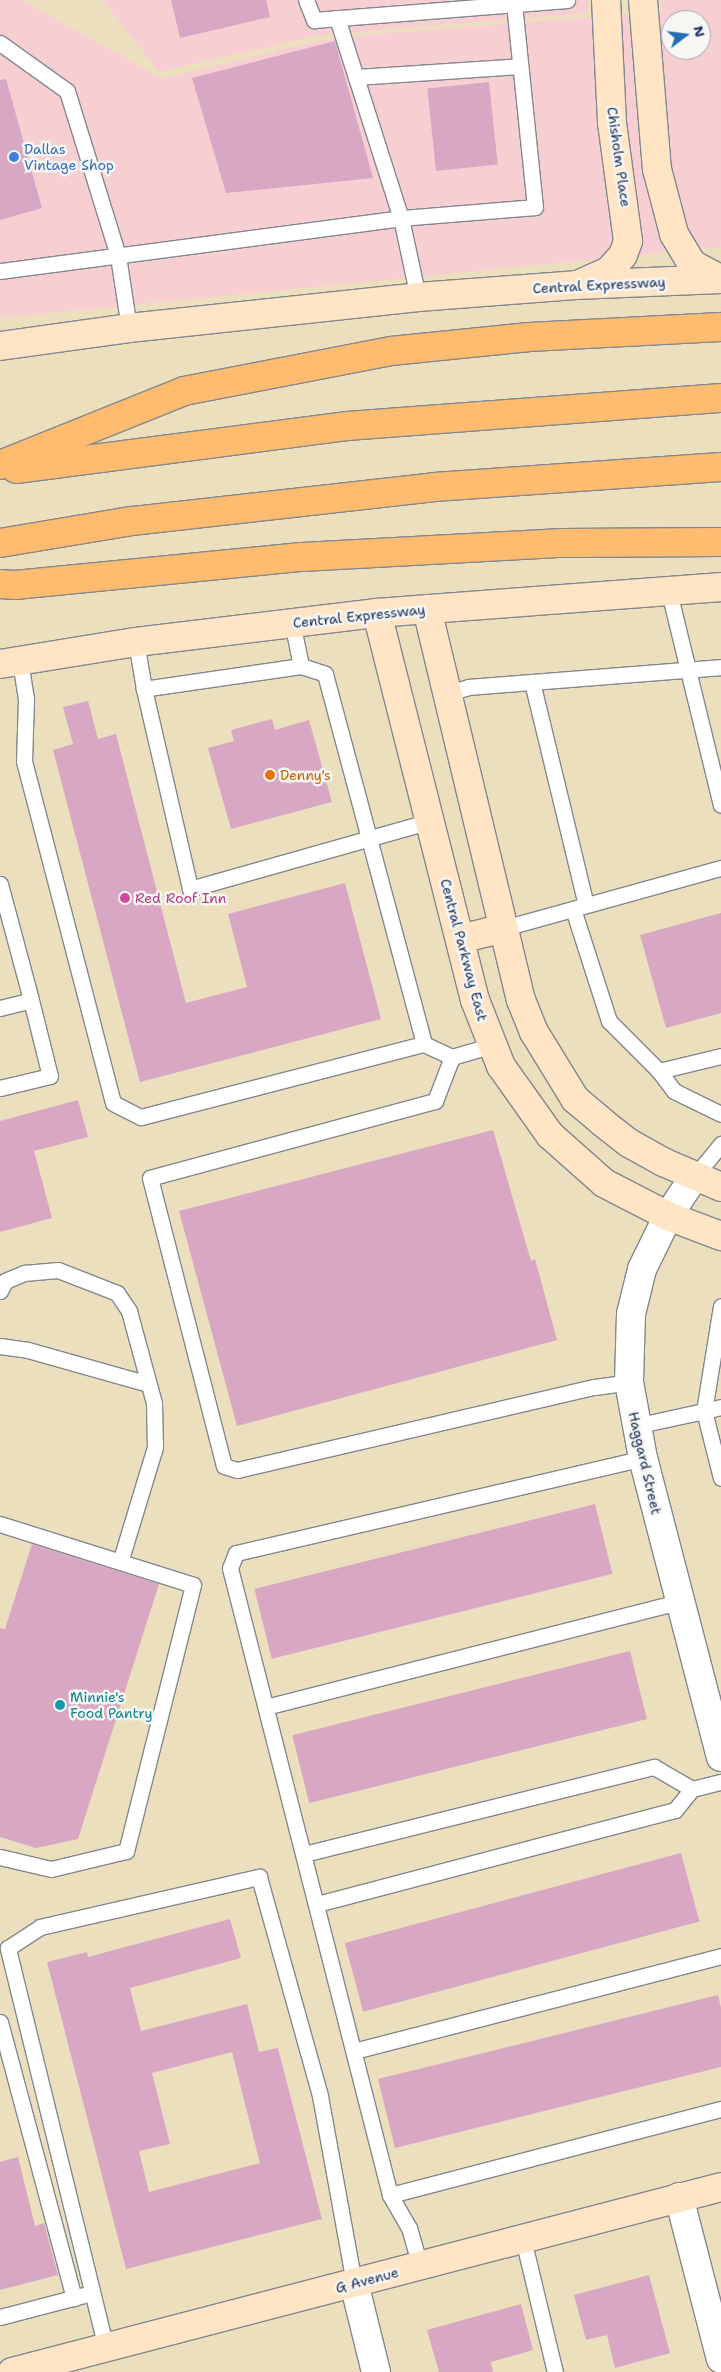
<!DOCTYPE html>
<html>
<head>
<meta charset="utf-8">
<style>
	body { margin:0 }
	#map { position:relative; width:721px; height:2372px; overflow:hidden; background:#ebdfbd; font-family:"Shantell Sans",sans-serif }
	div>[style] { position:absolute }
	.built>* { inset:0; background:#f7cfd3 }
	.building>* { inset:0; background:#d8a7c4; transform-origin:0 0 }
	.roads { filter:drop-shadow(1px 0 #83878e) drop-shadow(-1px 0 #83878e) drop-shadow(0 1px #83878e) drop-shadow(0 -1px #83878e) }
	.lane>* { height:15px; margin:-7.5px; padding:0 7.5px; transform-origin:7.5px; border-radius:7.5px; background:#fff }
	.street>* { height:28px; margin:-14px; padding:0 14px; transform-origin:14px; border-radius:14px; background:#fff }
	.secondary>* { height:28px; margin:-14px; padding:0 14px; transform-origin:14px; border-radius:14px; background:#ffe4c6 }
	.highway>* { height:28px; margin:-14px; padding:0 14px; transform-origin:14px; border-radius:14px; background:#febc70 }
	.dots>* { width:14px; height:14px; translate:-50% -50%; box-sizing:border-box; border:2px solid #f6f6f2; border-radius:50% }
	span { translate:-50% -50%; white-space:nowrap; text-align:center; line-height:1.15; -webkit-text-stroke:5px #f6f6f2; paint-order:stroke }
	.shop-label { font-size:14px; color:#366cbe }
	.left { translate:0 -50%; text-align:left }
	.street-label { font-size:14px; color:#1b2f5e }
	.food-label { font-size:14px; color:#c56008 }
	.hotel-label { font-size:14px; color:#b23c85 }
	.culture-label { font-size:14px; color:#0d838f }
	.north { position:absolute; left:661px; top:10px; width:50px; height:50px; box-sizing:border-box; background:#f6f6f2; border:1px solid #9ea6b7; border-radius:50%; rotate:75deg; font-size:14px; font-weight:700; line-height:20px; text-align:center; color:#1b2f5e }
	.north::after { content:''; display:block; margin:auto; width:18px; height:22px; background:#1f6fb2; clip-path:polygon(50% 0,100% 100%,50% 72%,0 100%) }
</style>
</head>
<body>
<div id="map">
	<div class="built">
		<i style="clip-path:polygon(evenodd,0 0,21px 0,162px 78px,336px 37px,661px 12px,662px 0,721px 0,721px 247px,0 318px,0 0,671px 20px,701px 20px,701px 50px,671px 50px,671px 20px)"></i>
		<i style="clip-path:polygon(102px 0,589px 0,588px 13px,320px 35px,159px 72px)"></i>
	</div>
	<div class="building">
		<i style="clip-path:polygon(171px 0,266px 0,270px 17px,180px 38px)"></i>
		<i style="clip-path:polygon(335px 41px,373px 178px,226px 193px,192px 78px)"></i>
		<i style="clip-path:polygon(6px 79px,42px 208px,0 220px,0 80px)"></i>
		<i style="left:489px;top:82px;width:83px;height:62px;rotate:84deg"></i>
		<i style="clip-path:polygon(88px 701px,98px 739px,116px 734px,186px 1003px,247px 987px,228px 914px,345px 883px,381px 1019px,140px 1082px,53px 750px,73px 744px,63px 707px)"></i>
		<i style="clip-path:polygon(272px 719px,275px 730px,309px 720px,332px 802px,231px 829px,208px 748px,234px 741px,231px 730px)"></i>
		<i style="clip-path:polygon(721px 913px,721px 1013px,666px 1028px,640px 935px)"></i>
		<i style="clip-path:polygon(78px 1100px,88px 1137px,34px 1151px,52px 1218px,0 1232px,0 1121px)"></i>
		<i style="clip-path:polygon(493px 1130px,531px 1261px,535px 1259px,557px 1340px,237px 1426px,179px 1211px)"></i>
		<i style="left:595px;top:1504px;width:72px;height:351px;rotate:76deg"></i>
		<i style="clip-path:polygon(32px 1544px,159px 1584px,78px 1839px,36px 1848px,0 1837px,0 1628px,5px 1629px)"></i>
		<i style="left:630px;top:1651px;width:70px;height:348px;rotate:76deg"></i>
		<i style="left:681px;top:1853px;width:71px;height:348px;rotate:75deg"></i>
		<i style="clip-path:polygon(evenodd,230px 1919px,241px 1958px,130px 1988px,141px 2031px,247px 2004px,259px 2052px,278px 2048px,322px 2219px,126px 2269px,47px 1962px,87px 1952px,88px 1957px,230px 1919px,232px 2052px,260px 2163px,149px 2192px,139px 2151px,170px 2144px,152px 2073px,232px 2052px)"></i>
		<i style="clip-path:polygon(718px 1995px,721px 2008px,721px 2067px,395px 2148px,378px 2079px)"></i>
		<i style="clip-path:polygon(18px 2157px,35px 2226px,44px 2223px,58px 2275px,0 2290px,0 2162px)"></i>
		<i style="clip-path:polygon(649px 2275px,670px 2353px,615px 2368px,607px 2335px,586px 2340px,574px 2295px)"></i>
		<i style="clip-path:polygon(521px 2304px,533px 2350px,491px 2362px,493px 2372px,439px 2372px,427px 2330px)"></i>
	</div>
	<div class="roads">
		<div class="lane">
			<i style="left:306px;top:0;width:22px;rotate:68deg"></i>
			<i style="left:314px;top:20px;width:254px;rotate:-4.5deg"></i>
			<i style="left:337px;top:18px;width:210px;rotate:72.3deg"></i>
			<i style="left:401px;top:218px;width:81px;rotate:77.9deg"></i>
			<i style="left:0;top:43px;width:82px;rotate:35.6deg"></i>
			<i style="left:67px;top:91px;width:173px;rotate:72.8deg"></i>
			<i style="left:118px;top:256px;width:73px;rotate:81.3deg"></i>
			<i style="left:356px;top:77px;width:164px;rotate:-3.8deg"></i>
			<i style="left:0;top:271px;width:404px;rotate:-7.5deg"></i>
			<i style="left:401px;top:218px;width:134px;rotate:-4.7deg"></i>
			<i style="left:535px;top:207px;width:204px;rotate:-95.9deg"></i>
			<i style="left:669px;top:592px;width:219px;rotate:76.3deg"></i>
			<i style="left:292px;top:622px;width:45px;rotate:78.4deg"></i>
			<i style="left:301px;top:666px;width:25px;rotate:18deg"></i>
			<i style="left:325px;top:674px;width:383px;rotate:75deg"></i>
			<i style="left:424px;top:1044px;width:31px;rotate:25deg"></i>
			<i style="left:136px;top:642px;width:48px;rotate:80.3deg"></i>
			<i style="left:20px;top:661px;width:37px;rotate:81deg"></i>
			<i style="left:26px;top:698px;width:63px;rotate:91.8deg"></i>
			<i style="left:24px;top:761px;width:353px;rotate:75.4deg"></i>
			<i style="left:113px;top:1103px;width:31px;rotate:27deg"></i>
			<i style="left:141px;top:1117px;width:292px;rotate:-14.5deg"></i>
			<i style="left:301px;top:666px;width:159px;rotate:171.7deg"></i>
			<i style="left:144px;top:689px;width:205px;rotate:77deg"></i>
			<i style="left:190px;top:889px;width:249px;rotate:-15.8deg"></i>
			<i style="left:532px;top:682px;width:229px;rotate:76.4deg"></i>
			<i style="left:447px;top:693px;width:23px;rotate:-15deg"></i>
			<i style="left:469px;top:687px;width:253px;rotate:-4.5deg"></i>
			<i style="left:0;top:884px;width:120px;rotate:75deg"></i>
			<i style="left:573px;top:909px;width:118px;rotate:72.2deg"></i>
			<i style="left:609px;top:1021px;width:71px;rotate:45deg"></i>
			<i style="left:504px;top:928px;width:225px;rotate:-15.5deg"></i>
			<i style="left:0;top:1008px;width:32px;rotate:-14deg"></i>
			<i style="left:31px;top:1000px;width:78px;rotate:76deg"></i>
			<i style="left:50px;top:1076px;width:51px;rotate:166.5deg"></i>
			<i style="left:493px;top:1045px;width:43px;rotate:163.7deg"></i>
			<i style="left:452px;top:1057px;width:47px;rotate:111.1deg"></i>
			<i style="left:435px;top:1101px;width:295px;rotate:164.9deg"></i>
			<i style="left:150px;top:1178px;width:297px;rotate:75.6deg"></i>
			<i style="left:224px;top:1466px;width:14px;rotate:17deg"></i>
			<i style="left:237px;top:1470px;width:367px;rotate:-13.1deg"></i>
			<i style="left:595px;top:1387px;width:34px;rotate:-8deg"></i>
			<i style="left:721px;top:1056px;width:64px;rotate:166.4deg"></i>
			<i style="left:659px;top:1071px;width:25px;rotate:53deg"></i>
			<i style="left:674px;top:1091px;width:52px;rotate:26.1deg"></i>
			<i style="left:694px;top:1177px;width:43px;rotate:-50.7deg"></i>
			<i style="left:0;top:1291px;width:11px;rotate:-63deg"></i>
			<i style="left:5px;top:1281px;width:21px;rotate:-23deg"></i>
			<i style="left:24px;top:1273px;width:34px;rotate:-5deg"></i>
			<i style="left:58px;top:1270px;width:63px;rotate:21.3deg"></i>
			<i style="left:117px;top:1293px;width:22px;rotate:56deg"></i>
			<i style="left:129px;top:1311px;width:95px;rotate:74.8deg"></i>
			<i style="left:154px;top:1403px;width:44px;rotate:88.7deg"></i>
			<i style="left:155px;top:1447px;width:120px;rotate:106.9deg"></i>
			<i style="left:0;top:1346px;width:28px;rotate:8deg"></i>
			<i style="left:28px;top:1350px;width:125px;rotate:15.8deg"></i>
			<i style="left:721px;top:1407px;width:17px;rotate:167deg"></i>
			<i style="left:704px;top:1411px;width:69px;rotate:75.8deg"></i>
			<i style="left:635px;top:1426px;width:71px;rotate:-12.3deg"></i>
			<i style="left:704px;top:1411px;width:106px;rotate:-80.8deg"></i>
			<i style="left:0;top:1524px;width:202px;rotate:17.5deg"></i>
			<i style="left:193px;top:1585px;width:274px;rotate:104.1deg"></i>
			<i style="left:126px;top:1851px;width:77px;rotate:166.5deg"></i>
			<i style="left:51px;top:1869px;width:52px;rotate:-166.8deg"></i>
			<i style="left:266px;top:1707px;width:426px;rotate:-14.3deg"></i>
			<i style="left:304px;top:1854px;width:361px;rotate:-14deg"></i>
			<i style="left:654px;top:1767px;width:44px;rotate:30.1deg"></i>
			<i style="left:317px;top:1904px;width:370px;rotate:-14.7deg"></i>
			<i style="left:675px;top:1810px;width:27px;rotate:-51deg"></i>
			<i style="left:692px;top:1789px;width:30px;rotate:-14deg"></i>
			<i style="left:0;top:2022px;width:286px;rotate:75deg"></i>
			<i style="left:354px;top:2051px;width:379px;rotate:-14.5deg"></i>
			<i style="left:390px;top:2195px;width:342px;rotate:-14.6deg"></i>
			<i style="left:523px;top:2239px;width:137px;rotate:76.5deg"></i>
			<i style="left:420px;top:2266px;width:40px;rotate:-106deg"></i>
			<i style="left:409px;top:2228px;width:38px;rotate:-120deg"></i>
			<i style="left:390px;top:2195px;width:647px;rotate:-104.32deg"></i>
			<i style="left:230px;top:1568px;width:16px;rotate:-68deg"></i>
			<i style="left:236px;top:1553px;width:418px;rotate:-13.1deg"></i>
			<i style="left:0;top:2317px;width:87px;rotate:-14.7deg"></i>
			<i style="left:106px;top:2348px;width:412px;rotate:-103.8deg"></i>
			<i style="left:8px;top:1948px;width:38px;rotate:-33deg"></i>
			<i style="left:40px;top:1927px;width:225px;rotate:-12.9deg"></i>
			<i style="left:259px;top:1877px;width:227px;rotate:74.4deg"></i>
			<i style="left:320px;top:2096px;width:190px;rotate:79.7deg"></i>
		</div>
		<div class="street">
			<i style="left:694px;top:1177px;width:47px;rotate:123.7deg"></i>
			<i style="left:668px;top:1216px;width:59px;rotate:116.1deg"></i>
			<i style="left:642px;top:1269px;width:46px;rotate:103.7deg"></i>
			<i style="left:631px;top:1314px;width:68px;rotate:91.7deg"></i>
			<i style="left:629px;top:1382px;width:77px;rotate:79.6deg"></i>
			<i style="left:643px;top:1458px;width:309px;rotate:75.4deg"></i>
			<i style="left:679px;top:2197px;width:167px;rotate:75.5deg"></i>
			<i style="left:354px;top:2283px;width:92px;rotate:76.1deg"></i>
		</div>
		<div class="secondary">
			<i style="left:643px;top:0;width:170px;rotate:85.3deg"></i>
			<i style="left:657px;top:169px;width:67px;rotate:75.3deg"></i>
			<i style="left:674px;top:234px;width:35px;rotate:59deg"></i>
			<i style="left:692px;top:264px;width:32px;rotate:28deg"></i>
			<i style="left:584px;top:282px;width:27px;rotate:-24deg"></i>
			<i style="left:609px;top:271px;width:21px;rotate:-49deg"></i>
			<i style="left:623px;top:255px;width:15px;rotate:-70deg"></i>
			<i style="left:628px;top:241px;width:120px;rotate:-97.7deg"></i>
			<i style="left:612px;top:122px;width:122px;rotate:-92.8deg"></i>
			<i style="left:0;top:346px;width:130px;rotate:-7.9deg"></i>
			<i style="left:129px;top:328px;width:291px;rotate:-6.1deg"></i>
			<i style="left:418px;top:297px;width:158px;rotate:-4.3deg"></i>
			<i style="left:576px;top:285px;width:145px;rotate:-2.4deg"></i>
			<i style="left:427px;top:609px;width:402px;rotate:76.5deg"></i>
			<i style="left:521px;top:1000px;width:35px;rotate:68deg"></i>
			<i style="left:534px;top:1032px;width:79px;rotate:58.5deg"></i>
			<i style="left:575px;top:1099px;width:35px;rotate:40deg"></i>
			<i style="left:602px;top:1122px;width:34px;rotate:38deg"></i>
			<i style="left:629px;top:1143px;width:39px;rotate:29deg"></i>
			<i style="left:663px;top:1162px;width:63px;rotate:23.3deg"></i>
			<i style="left:377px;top:613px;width:399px;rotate:75.8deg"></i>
			<i style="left:475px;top:1000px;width:71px;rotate:68.5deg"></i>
			<i style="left:501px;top:1066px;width:85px;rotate:54.6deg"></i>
			<i style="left:550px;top:1135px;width:72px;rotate:41.6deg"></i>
			<i style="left:604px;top:1183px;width:72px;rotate:27.3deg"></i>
			<i style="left:668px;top:1216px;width:57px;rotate:20.7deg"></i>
			<i style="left:0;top:664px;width:138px;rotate:-9.2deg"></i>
			<i style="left:136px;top:642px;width:243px;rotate:-6.9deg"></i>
			<i style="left:377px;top:613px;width:345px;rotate:-4.3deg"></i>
			<i style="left:460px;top:939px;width:45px;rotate:-14deg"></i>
			<i style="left:12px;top:2372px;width:733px;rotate:-14.62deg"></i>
		</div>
		<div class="highway">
			<i style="left:0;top:465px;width:198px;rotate:-21.9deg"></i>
			<i style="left:184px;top:391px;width:211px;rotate:-10.9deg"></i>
			<i style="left:391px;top:351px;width:139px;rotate:-5.8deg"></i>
			<i style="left:529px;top:337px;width:192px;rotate:-3deg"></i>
			<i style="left:16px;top:469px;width:335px;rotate:-7.4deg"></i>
			<i style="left:348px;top:426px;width:374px;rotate:-4.3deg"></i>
			<i style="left:0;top:543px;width:134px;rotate:-9.5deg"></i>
			<i style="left:132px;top:521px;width:304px;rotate:-6.4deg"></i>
			<i style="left:434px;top:487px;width:288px;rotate:-4deg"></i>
			<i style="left:0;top:584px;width:15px;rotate:4deg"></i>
			<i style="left:15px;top:585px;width:288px;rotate:-5.6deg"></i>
			<i style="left:302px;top:557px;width:261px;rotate:-3.1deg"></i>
			<i style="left:563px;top:543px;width:158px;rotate:-0.4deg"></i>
		</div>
	</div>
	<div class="dots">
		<i style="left:14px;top:157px;background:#3f7fe0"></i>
		<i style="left:270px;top:775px;background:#e8710a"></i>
		<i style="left:125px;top:898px;background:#d1479c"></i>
		<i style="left:60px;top:1705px;background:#0f9aa8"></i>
	</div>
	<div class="shop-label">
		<span class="left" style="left:24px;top:157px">Dallas<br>Vintage Shop</span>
	</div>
	<div class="street-label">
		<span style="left:619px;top:157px;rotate:82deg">Chisholm Place</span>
		<span style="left:599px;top:285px;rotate:-3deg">Central Expressway</span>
		<span style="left:359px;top:616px;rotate:-6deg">Central Expressway</span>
		<span style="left:464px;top:950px;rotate:75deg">Central Parkway East</span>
		<span style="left:645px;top:1463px;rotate:77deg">Haggard Street</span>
		<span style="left:367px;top:2280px;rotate:-15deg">G Avenue</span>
	</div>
	<div class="food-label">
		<span class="left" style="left:280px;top:775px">Denny's</span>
	</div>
	<div class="hotel-label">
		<span class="left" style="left:135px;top:898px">Red Roof Inn</span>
	</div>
	<div class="culture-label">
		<span class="left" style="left:70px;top:1705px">Minnie's<br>Food Pantry</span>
	</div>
	<div class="north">N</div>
</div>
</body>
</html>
